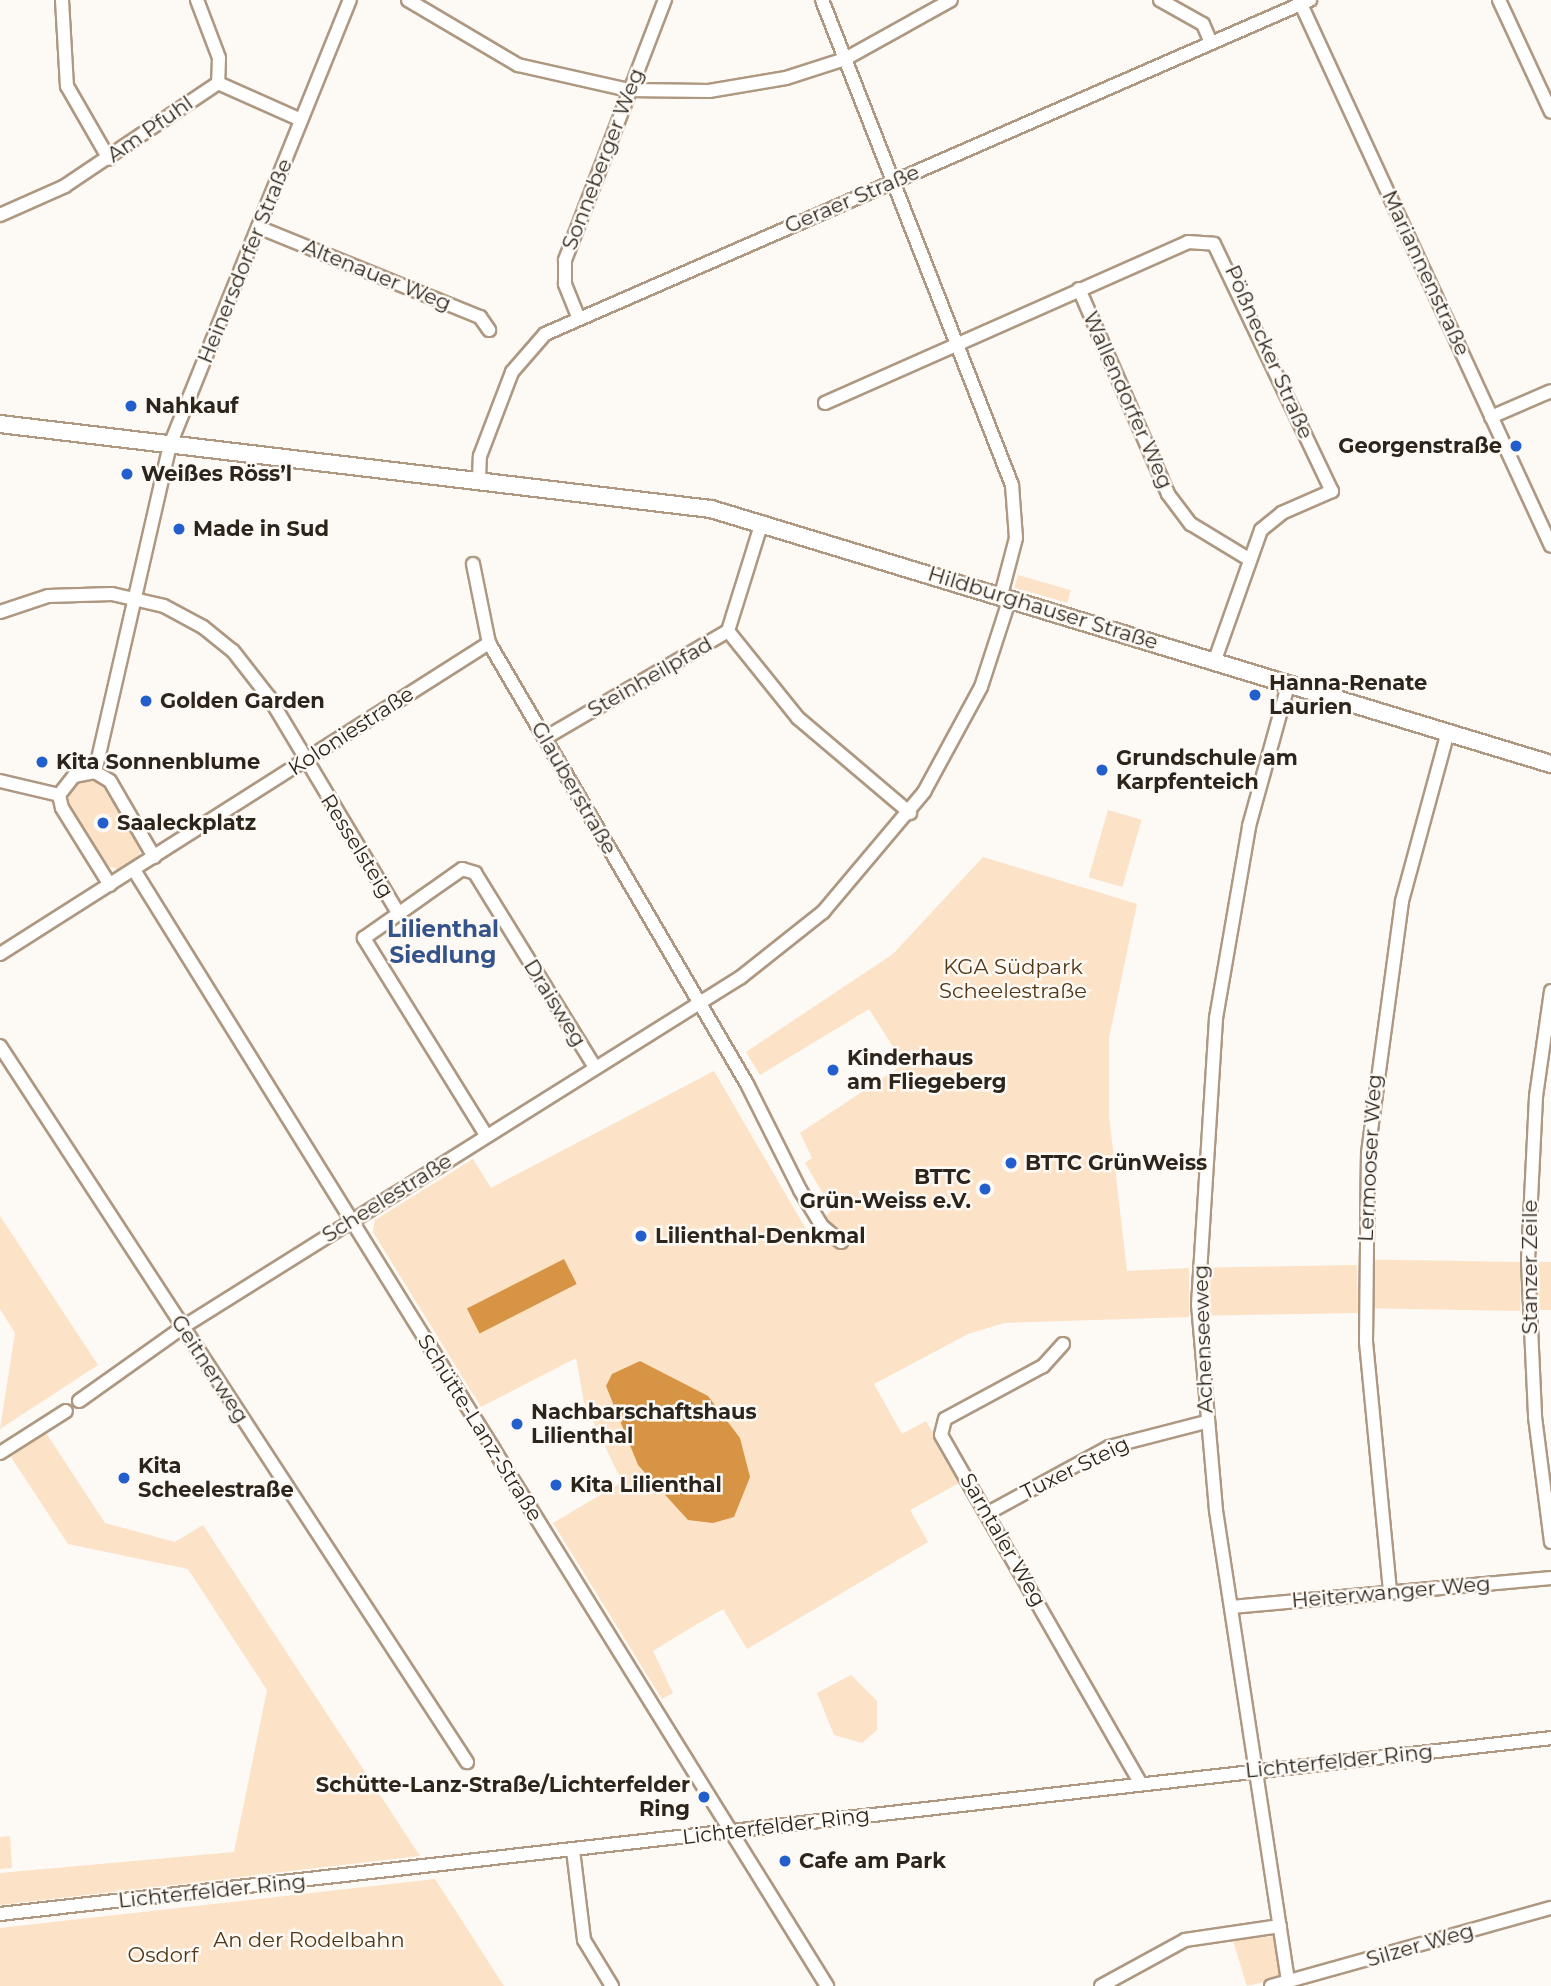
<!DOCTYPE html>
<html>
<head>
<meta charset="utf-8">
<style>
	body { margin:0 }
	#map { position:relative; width:1551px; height:1986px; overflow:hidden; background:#fdf9f4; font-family:Montserrat,sans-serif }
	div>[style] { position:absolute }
	.green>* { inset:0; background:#fce2c6; transform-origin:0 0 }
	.water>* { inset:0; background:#d79444; transform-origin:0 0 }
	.roads { filter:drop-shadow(2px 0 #ae9881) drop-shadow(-2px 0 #ae9881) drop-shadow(0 2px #ae9881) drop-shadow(0 -2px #ae9881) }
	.minor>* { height:12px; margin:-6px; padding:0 6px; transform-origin:6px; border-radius:6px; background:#fff }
	.major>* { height:16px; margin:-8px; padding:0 8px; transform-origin:8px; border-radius:8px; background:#fff }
	.dots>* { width:19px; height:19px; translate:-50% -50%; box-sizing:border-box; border:4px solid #fdf9f4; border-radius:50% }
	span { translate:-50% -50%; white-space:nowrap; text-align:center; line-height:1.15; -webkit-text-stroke:5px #fdf9f4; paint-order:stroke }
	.street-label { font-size:21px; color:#2d251c }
	.poi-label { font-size:21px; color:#2d251c; font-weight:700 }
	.left { translate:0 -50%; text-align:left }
	.right { translate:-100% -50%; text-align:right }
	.park-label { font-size:21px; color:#523615 }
	.neighbourhood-label { font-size:23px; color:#34538b; font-weight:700 }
</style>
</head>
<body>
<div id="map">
	<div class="green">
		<i style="left:1018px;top:575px;width:55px;height:13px;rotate:16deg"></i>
		<i style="clip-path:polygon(94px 778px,106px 785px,141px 840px,139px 861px,122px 871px,102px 864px,67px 806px,72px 785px)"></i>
		<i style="left:1108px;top:810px;width:35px;height:70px;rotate:16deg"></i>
		<i style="clip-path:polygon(983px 857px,1137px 904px,1109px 1038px,1109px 1116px,1127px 1271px,1189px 1268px,1189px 1317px,1004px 1323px,968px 1334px,874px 1384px,902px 1434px,926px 1421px,961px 1482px,910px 1510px,928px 1542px,747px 1649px,723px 1609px,687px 1630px,653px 1651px,673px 1693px,662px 1699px,553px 1523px,622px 1482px,584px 1402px,576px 1358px,481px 1407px,373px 1232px,375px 1220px,473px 1159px,491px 1188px,714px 1071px,810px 1236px,832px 1209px,805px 1163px,812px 1158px,800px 1133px,904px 1064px,869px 1009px,760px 1075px,746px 1052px,893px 954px)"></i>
		<i style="clip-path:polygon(0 1216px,98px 1365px,0 1429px,15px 1333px,0 1309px)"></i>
		<i style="left:1521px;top:1262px;width:49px;height:150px;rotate:91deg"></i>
		<i style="left:1534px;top:1262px;width:17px;height:48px"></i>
		<i style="left:1357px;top:1265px;width:48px;height:148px;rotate:89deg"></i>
		<i style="clip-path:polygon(46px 1433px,105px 1523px,175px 1542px,203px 1525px,420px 1856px,0 1905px,0 1873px,234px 1852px,267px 1690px,188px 1569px,68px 1544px,11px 1457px)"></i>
		<i style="clip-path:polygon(851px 1675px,877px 1701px,877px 1730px,862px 1743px,834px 1735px,817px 1693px)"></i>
		<i style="clip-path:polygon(10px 1836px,12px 1868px,0 1869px,0 1837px)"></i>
		<i style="clip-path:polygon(435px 1879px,504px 1986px,0 1986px,0 1928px)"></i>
		<i style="clip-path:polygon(1274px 1936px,1282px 1971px,1277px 1979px,1247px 1986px,1233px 1941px)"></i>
	</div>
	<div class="water">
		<i style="left:564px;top:1259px;width:28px;height:109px;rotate:63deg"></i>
		<i style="clip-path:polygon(640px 1361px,708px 1396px,740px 1438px,750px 1477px,734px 1517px,713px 1523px,688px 1520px,638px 1465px,606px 1386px,612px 1374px)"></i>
	</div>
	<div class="roads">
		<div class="minor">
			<i style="left:62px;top:0;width:86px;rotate:86.7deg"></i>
			<i style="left:67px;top:86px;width:84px;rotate:60.1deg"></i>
			<i style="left:197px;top:0;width:62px;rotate:69.2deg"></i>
			<i style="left:219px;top:58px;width:25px;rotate:92deg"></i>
			<i style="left:408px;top:0;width:128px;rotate:30.6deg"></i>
			<i style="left:518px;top:65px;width:114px;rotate:12.7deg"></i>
			<i style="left:629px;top:90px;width:80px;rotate:0.7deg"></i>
			<i style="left:709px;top:91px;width:78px;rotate:-9.6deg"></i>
			<i style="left:786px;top:78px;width:62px;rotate:-17.9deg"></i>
			<i style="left:845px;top:59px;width:121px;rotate:-29.1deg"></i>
			<i style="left:822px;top:0;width:521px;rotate:68.61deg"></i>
			<i style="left:1012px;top:485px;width:53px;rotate:85.7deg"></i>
			<i style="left:1016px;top:538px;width:59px;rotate:104.7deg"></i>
			<i style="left:1160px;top:0;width:49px;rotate:29.2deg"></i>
			<i style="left:1203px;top:24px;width:21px;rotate:67deg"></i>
			<i style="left:1299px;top:0;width:601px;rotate:65.22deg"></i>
			<i style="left:1499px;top:0;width:123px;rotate:65.1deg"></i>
			<i style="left:218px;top:83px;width:91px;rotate:24deg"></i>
			<i style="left:0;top:215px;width:71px;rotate:-24deg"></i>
			<i style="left:65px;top:186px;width:184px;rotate:-33.9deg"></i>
			<i style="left:258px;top:227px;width:240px;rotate:22.1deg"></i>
			<i style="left:480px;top:317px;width:16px;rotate:55deg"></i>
			<i style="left:1079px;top:289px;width:223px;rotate:66.5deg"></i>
			<i style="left:1168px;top:494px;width:38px;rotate:53deg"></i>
			<i style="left:1191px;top:524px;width:66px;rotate:31.3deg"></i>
			<i style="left:579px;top:319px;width:38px;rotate:-112deg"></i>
			<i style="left:565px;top:284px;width:24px;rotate:-90deg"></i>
			<i style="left:565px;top:260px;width:279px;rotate:-69deg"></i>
			<i style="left:825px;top:403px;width:397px;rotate:-23.9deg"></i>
			<i style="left:1188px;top:242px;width:26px;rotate:4deg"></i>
			<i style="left:1214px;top:244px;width:274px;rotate:64.5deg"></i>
			<i style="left:1332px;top:491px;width:55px;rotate:156.3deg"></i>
			<i style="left:1282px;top:513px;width:27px;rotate:141deg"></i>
			<i style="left:1261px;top:530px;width:138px;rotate:109.5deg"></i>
			<i style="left:1491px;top:417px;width:65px;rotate:-23.4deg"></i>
			<i style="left:479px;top:480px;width:24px;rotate:-88deg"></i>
			<i style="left:480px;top:456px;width:90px;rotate:-69.1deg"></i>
			<i style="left:512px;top:372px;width:50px;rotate:-49deg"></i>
			<i style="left:545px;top:334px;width:835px;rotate:-23.59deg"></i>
			<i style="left:473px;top:564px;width:81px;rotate:78.6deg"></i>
			<i style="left:489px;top:643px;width:511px;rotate:59.67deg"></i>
			<i style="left:747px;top:1084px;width:119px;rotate:63.4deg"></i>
			<i style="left:800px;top:1190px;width:42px;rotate:58.6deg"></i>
			<i style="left:822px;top:1226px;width:25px;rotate:40deg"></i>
			<i style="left:0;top:612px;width:51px;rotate:-18.4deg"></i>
			<i style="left:48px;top:596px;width:64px;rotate:-1.8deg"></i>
			<i style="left:112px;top:594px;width:53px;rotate:13deg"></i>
			<i style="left:164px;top:606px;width:44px;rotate:28.3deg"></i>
			<i style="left:203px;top:627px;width:38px;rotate:39deg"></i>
			<i style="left:233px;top:651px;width:58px;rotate:52deg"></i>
			<i style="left:269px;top:697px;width:249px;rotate:59.1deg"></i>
			<i style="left:728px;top:631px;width:112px;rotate:51.2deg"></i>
			<i style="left:798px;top:718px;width:147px;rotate:40.3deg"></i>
			<i style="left:545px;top:738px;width:212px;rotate:-30.3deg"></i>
			<i style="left:728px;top:631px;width:114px;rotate:-72.7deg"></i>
			<i style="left:95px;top:772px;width:335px;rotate:-77.1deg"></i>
			<i style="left:170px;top:445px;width:480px;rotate:-68deg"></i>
			<i style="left:0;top:781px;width:61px;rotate:13.3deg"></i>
			<i style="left:134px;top:870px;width:1314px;rotate:58.16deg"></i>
			<i style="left:110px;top:885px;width:91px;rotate:-121.9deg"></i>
			<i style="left:62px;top:808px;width:13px;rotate:-103deg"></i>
			<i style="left:59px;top:795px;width:24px;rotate:-52deg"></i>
			<i style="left:74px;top:776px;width:21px;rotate:-11deg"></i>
			<i style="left:95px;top:772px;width:17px;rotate:31deg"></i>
			<i style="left:110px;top:781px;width:88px;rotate:59.9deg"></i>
			<i style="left:0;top:954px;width:580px;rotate:-32.46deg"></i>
			<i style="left:1551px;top:991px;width:107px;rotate:98.1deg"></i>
			<i style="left:1536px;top:1097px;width:164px;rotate:92.8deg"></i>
			<i style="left:1528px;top:1261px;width:156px;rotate:87.4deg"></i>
			<i style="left:1535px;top:1417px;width:126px;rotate:82.7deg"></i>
			<i style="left:0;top:1046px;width:855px;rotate:56.89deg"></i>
			<i style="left:486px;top:1135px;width:232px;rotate:-121.8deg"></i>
			<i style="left:364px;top:938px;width:120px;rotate:-35.1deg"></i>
			<i style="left:462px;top:869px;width:14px;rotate:17deg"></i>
			<i style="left:475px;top:873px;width:228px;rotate:58.3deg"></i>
			<i style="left:1063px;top:1344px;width:30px;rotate:132deg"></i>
			<i style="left:1043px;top:1366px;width:111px;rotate:151.6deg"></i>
			<i style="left:945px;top:1419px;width:16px;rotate:104deg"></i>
			<i style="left:941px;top:1435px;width:402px;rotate:60.2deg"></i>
			<i style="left:79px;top:1401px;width:128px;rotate:-35.4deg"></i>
			<i style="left:183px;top:1327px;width:659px;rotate:-32.1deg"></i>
			<i style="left:741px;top:977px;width:105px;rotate:-38.4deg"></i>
			<i style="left:823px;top:912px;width:157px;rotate:-49.9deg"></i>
			<i style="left:924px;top:792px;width:119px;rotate:-61.5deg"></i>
			<i style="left:981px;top:687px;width:94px;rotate:-72deg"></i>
			<i style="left:0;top:1453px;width:78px;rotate:-32.5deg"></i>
			<i style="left:988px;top:1513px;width:138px;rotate:-28.6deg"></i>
			<i style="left:1109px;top:1447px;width:100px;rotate:-14.5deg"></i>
			<i style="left:1390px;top:1591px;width:250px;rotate:-95.5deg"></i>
			<i style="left:1366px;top:1342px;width:189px;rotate:-89.4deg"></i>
			<i style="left:1368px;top:1153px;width:254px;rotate:-82.3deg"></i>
			<i style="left:1402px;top:901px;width:175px;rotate:-74.8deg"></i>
			<i style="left:1232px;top:1607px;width:320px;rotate:-5.2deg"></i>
			<i style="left:573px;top:1850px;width:91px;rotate:83deg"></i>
			<i style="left:584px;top:1940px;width:54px;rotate:58.7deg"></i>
			<i style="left:0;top:1914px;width:1561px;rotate:-6.47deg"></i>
			<i style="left:1288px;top:1981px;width:476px;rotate:-98.7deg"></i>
			<i style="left:1216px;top:1510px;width:206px;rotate:-95deg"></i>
			<i style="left:1198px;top:1305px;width:288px;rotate:-86.4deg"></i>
			<i style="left:1216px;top:1018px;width:195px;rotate:-80.2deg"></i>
			<i style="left:1249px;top:826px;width:149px;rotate:-74.5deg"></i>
			<i style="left:1101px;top:1986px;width:96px;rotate:-28.7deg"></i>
			<i style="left:1185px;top:1940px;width:96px;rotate:-8.4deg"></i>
			<i style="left:1271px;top:1986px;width:291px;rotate:-15.6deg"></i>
		</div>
		<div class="major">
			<i style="left:0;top:424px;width:716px;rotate:6.82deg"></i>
			<i style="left:711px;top:509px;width:878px;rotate:16.89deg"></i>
		</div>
	</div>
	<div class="dots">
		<i style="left:131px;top:406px;background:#235fcc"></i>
		<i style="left:1516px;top:446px;background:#235fcc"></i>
		<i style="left:127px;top:474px;background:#235fcc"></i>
		<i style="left:179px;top:529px;background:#235fcc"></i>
		<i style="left:1255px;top:695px;background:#235fcc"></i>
		<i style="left:146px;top:701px;background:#235fcc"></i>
		<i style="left:42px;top:762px;background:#235fcc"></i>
		<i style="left:1102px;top:770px;background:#235fcc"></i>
		<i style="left:103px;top:823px;background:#235fcc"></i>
		<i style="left:833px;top:1070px;background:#235fcc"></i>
		<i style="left:1011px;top:1163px;background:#235fcc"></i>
		<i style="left:985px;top:1189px;background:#235fcc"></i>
		<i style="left:641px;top:1236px;background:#235fcc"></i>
		<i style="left:517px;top:1424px;background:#235fcc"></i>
		<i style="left:124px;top:1478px;background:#235fcc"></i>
		<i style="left:556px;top:1485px;background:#235fcc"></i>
		<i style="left:704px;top:1797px;background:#235fcc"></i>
		<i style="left:785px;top:1861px;background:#235fcc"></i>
	</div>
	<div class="street-label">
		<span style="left:150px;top:129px;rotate:-35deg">Am Pfuhl</span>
		<span style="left:603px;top:159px;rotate:-69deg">Sonneberger Weg</span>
		<span style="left:852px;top:199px;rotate:-23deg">Geraer Straße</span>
		<span style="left:245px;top:261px;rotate:-68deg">Heinersdorfer Straße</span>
		<span style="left:1426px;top:273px;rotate:65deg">Mariannenstraße</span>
		<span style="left:377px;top:275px;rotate:22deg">Altenauer Weg</span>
		<span style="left:1269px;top:352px;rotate:66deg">Pößnecker Straße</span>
		<span style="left:1128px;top:400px;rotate:66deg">Wallendorfer Weg</span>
		<span style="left:1043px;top:608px;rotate:17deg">Hildburghauser Straße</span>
		<span style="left:650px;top:677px;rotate:-30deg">Steinheilpfad</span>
		<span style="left:351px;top:731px;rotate:-33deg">Koloniestraße</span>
		<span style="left:574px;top:788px;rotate:60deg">Glauberstraße</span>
		<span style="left:357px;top:846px;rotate:58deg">Resselsteig</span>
		<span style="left:555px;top:1003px;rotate:58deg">Draisweg</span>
		<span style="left:1370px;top:1158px;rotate:-87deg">Lermooser Weg</span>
		<span style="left:387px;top:1198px;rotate:-32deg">Scheelestraße</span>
		<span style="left:1530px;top:1267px;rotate:-90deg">Stanzer Zeile</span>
		<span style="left:1203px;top:1339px;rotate:-92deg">Achenseeweg</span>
		<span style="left:210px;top:1369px;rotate:57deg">Geitnerweg</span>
		<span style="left:480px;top:1428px;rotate:58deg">Schütte-Lanz-Straße</span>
		<span style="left:1075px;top:1468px;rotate:-26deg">Tuxer Steig</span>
		<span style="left:1003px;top:1540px;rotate:60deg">Sarntaler Weg</span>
		<span style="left:1391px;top:1592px;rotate:-5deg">Heiterwanger Weg</span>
		<span style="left:1339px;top:1761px;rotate:-6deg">Lichterfelder Ring</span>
		<span style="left:776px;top:1826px;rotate:-7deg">Lichterfelder Ring</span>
		<span style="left:212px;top:1891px;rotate:-6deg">Lichterfelder Ring</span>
		<span style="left:1420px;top:1945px;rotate:-16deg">Silzer Weg</span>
	</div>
	<div class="poi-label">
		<span class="left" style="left:145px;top:406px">Nahkauf</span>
		<span class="right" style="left:1502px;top:446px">Georgenstraße</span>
		<span class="left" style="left:141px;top:474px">Weißes Röss’l</span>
		<span class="left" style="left:193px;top:529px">Made in Sud</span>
		<span class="left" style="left:1269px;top:695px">Hanna-Renate<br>Laurien</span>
		<span class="left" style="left:160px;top:701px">Golden Garden</span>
		<span class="left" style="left:1116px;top:770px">Grundschule am<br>Karpfenteich</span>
		<span class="left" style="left:56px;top:762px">Kita Sonnenblume</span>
		<span class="left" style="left:117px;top:823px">Saaleckplatz</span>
		<span class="left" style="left:847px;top:1070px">Kinderhaus<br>am Fliegeberg</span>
		<span class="left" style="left:1025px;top:1163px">BTTC GrünWeiss</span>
		<span class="right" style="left:971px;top:1189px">BTTC<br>Grün-Weiss e.V.</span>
		<span class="left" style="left:655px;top:1236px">Lilienthal-Denkmal</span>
		<span class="left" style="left:531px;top:1424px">Nachbarschaftshaus<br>Lilienthal</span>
		<span class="left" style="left:138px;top:1478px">Kita<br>Scheelestraße</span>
		<span class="left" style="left:570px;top:1485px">Kita Lilienthal</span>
		<span class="right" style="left:690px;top:1797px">Schütte-Lanz-Straße/Lichterfelder<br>Ring</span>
		<span class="left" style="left:799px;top:1861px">Cafe am Park</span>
	</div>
	<div class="park-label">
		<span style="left:1013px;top:979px">KGA Südpark<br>Scheelestraße</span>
		<span style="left:309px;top:1940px">An der Rodelbahn</span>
		<span style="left:163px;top:1955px">Osdorf</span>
	</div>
	<div class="neighbourhood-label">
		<span style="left:443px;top:942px">Lilienthal<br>Siedlung</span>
	</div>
</div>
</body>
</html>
